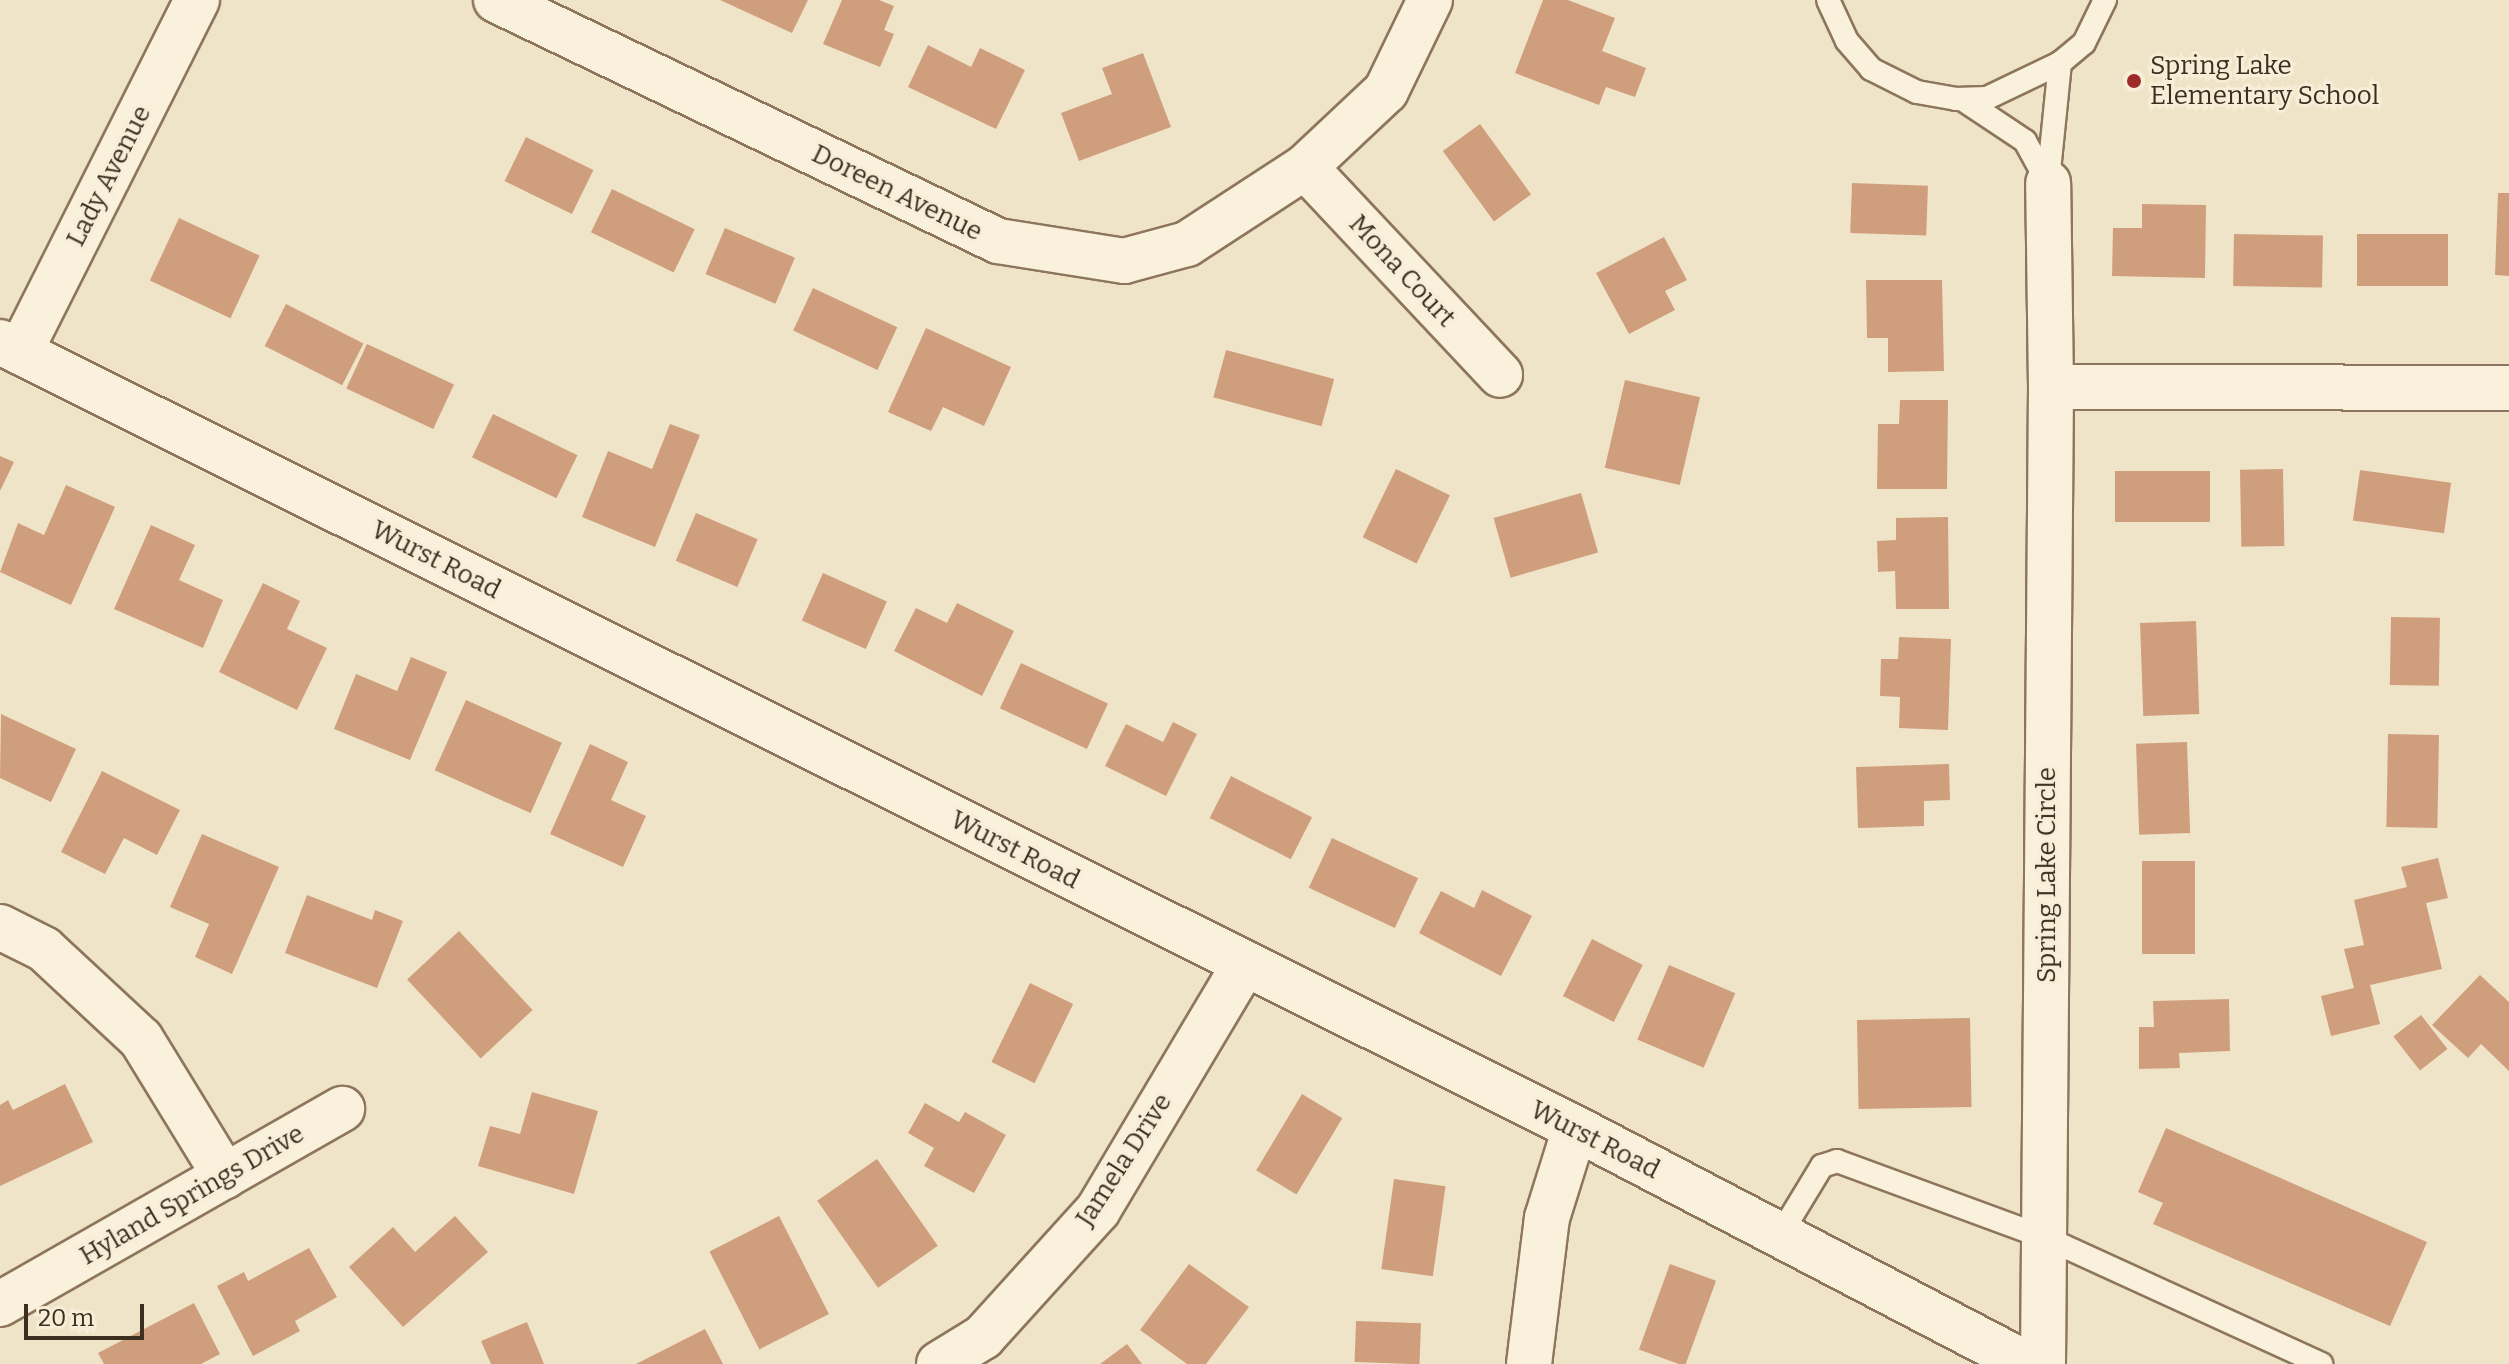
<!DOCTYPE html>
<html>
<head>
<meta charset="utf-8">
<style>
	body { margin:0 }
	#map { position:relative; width:2509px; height:1364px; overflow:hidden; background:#f0e4c8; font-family:Bitter,serif }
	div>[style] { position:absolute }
	.building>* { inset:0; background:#cf9f7d; transform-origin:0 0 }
	.roads { filter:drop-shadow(2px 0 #8d765c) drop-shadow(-2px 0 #8d765c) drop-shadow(0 2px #8d765c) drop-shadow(0 -2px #8d765c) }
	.service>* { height:22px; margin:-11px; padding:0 11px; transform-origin:11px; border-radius:11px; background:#faf1dc }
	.minor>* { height:44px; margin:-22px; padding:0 22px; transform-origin:22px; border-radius:22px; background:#faf1dc }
	.tertiary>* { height:44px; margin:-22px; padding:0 22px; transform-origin:22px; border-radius:22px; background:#faf1dc }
	.dots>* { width:22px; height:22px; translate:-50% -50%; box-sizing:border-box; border:4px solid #f7eed8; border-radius:50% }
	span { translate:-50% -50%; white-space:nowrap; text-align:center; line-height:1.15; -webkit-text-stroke:6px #f7eed8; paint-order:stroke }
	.poi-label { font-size:26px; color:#3d2e20 }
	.left { translate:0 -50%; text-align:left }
	.street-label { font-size:26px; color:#3d2e20 }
	.scale { position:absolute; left:24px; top:1304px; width:120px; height:36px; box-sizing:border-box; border:4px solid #3d2e20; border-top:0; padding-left:10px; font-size:24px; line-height:28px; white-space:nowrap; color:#3d2e20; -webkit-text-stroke:6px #f7eed8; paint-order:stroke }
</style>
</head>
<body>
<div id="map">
	<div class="building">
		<i style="clip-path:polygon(720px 0,808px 0,792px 33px)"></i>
		<i style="clip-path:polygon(842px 0,879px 0,894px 6px,884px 30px,894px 34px,880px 67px,823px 44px)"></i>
		<i style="clip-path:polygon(1543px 0,1568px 0,1615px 18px,1602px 51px,1646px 68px,1635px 97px,1606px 87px,1599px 105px,1515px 73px)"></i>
		<i style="clip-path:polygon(928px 45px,971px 67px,980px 48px,1025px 70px,996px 129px,908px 87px)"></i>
		<i style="clip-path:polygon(1143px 53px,1171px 127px,1079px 161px,1061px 113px,1112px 94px,1102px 68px)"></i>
		<i style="left:1480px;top:124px;width:87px;height:46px;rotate:54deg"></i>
		<i style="left:526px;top:137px;width:75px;height:49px;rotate:26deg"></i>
		<i style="left:1852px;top:183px;width:76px;height:50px;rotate:2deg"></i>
		<i style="left:612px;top:189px;width:92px;height:48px;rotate:26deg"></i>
		<i style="clip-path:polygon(2498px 193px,2509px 193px,2509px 276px,2495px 275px)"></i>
		<i style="clip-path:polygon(2142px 204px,2206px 205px,2205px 278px,2112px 276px,2113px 228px,2142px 228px)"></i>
		<i style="left:179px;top:218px;width:89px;height:69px;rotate:25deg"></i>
		<i style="left:725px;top:228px;width:76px;height:50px;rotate:23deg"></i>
		<i style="left:2234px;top:234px;width:89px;height:52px;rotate:1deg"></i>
		<i style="left:2448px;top:234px;width:52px;height:91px;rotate:90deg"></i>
		<i style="clip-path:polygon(1664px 237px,1687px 280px,1665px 291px,1675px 310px,1629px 334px,1596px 273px)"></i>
		<i style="clip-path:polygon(1866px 280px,1942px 280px,1944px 371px,1888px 372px,1888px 338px,1867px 338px)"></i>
		<i style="left:813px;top:288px;width:93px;height:47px;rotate:25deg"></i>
		<i style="left:286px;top:304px;width:87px;height:47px;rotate:27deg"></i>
		<i style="clip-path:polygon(926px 328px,1011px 367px,984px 426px,943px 407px,931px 431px,888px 412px)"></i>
		<i style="left:367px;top:344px;width:96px;height:49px;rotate:25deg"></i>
		<i style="left:1226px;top:350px;width:112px;height:49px;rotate:15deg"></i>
		<i style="left:1625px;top:380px;width:77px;height:90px;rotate:13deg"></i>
		<i style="clip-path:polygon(1900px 400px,1948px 400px,1947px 489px,1877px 489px,1878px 424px,1899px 424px)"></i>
		<i style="left:493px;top:414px;width:94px;height:48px;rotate:26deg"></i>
		<i style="clip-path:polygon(670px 424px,700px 435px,655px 547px,582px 517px,608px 451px,652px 469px)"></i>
		<i style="clip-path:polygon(0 456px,14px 462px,0 491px)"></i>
		<i style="left:1396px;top:469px;width:60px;height:76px;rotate:26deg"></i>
		<i style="left:2283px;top:469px;width:77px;height:43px;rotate:89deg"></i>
		<i style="left:2360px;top:470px;width:92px;height:51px;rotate:8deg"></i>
		<i style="left:2210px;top:471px;width:51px;height:95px;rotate:90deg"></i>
		<i style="clip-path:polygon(66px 485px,115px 507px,71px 605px,0 572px,18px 523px,44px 535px)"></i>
		<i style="left:1581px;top:493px;width:62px;height:91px;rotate:74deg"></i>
		<i style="left:696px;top:513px;width:67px;height:52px;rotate:23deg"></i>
		<i style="clip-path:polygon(1948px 517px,1949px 609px,1896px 609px,1895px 571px,1878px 572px,1877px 541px,1896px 540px,1896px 518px)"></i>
		<i style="clip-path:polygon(151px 525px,195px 545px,179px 580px,223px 600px,203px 648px,114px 609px)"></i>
		<i style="left:823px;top:573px;width:70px;height:52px;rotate:24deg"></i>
		<i style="clip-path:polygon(263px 583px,300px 601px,287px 629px,327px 648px,297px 710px,219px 672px)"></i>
		<i style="clip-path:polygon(957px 603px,1014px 631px,982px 696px,894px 651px,916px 608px,947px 623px)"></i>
		<i style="left:2391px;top:617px;width:49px;height:68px;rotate:1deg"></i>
		<i style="left:2196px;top:621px;width:93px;height:56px;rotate:88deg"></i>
		<i style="clip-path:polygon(1899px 637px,1951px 639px,1948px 730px,1899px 728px,1900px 697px,1880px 696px,1881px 659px,1898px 659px)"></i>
		<i style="clip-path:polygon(411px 657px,447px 672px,410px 760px,334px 729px,356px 674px,397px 691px)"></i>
		<i style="left:1021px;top:663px;width:96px;height:50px;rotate:25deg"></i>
		<i style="left:466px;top:700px;width:105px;height:77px;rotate:24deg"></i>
		<i style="clip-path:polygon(1px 714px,76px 749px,51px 802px,0 778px)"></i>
		<i style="clip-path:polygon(1173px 722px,1197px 734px,1166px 796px,1105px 766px,1126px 724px,1163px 742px)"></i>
		<i style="left:2388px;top:734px;width:51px;height:93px;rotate:1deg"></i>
		<i style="left:2187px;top:742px;width:91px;height:51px;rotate:88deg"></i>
		<i style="clip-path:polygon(590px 744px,628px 762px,611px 800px,646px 816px,623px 867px,550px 834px)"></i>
		<i style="clip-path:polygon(1949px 764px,1950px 800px,1924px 801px,1924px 826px,1858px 828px,1856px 767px)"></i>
		<i style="clip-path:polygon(102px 771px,180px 810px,157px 855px,124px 838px,105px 874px,61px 852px)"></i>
		<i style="left:1231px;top:776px;width:91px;height:47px;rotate:27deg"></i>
		<i style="clip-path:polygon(202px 834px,279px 867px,232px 974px,195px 957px,209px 924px,170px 907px)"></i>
		<i style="left:1332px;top:838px;width:95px;height:55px;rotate:25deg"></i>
		<i style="clip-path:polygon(2438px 858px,2448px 898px,2426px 903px,2442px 969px,2370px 985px,2380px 1024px,2331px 1036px,2321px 996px,2354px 988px,2344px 949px,2364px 945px,2354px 900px,2407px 887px,2401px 867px)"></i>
		<i style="left:2142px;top:861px;width:53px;height:93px"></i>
		<i style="clip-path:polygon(1482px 890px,1532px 916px,1501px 976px,1419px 933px,1441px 891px,1474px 908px)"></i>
		<i style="clip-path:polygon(307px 895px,372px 920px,375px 910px,403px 921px,377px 988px,285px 953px)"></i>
		<i style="left:459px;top:931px;width:108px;height:71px;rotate:47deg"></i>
		<i style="left:1592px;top:939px;width:57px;height:64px;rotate:27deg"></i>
		<i style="left:1669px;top:965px;width:72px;height:81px;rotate:23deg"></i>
		<i style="clip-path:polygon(2480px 975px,2509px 1002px,2509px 1071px,2481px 1044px,2468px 1058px,2432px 1025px)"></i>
		<i style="left:1030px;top:983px;width:48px;height:88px;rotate:26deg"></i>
		<i style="clip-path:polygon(2229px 999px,2230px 1051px,2179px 1053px,2180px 1068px,2139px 1069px,2139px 1027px,2154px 1027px,2153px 1001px)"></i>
		<i style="left:2421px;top:1015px;width:43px;height:35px;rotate:52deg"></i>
		<i style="left:1970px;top:1018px;width:89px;height:113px;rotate:89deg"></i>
		<i style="clip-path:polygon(65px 1084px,93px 1142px,0 1186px,0 1105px,8px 1100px,13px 1110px)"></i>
		<i style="clip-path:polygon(532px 1092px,598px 1111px,574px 1194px,478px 1166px,490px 1126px,520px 1134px)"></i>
		<i style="left:1302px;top:1094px;width:47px;height:89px;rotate:31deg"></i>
		<i style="clip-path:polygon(925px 1103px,959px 1122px,965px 1112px,1006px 1135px,974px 1193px,924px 1166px,934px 1148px,908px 1133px)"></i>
		<i style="clip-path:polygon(2166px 1128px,2427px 1242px,2390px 1326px,2153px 1224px,2163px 1203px,2138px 1192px)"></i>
		<i style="left:877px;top:1159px;width:106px;height:73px;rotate:55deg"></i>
		<i style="left:1394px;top:1179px;width:52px;height:91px;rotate:8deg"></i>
		<i style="clip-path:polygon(455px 1216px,488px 1252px,403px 1327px,349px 1267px,393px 1227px,415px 1252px)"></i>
		<i style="left:779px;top:1216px;width:110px;height:78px;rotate:63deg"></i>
		<i style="clip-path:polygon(309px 1248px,337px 1297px,295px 1321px,300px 1331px,253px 1356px,217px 1286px,244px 1272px,248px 1281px)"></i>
		<i style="clip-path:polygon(1189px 1264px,1249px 1307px,1206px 1364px,1187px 1364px,1140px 1330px)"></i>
		<i style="left:1670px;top:1264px;width:49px;height:91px;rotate:20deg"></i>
		<i style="clip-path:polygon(194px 1303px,220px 1354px,201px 1364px,104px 1364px,98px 1353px)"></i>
		<i style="left:1356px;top:1321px;width:65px;height:41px;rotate:2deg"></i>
		<i style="clip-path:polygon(527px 1322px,544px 1364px,491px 1364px,481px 1341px)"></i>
		<i style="clip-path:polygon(705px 1329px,723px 1364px,636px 1364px)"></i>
		<i style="clip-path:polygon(1127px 1344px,1142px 1364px,1100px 1364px)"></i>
	</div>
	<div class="roads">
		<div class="service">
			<i style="left:1828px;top:0;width:45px;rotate:65.1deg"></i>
			<i style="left:1847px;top:41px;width:37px;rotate:49deg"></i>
			<i style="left:1871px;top:69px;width:51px;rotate:26.6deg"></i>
			<i style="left:1917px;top:92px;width:39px;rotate:10deg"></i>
			<i style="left:1955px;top:99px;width:32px;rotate:-2deg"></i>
			<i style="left:1987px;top:98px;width:81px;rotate:-25.6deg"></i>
			<i style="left:2060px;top:63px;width:31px;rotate:-40deg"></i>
			<i style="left:2084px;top:43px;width:48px;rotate:-64deg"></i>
			<i style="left:1962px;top:99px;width:76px;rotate:33.7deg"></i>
			<i style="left:2025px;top:141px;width:48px;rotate:61.3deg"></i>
			<i style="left:2048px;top:181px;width:119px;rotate:-84.2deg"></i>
			<i style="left:1780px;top:1235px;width:81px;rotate:-58.7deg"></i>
			<i style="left:1822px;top:1166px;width:16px;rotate:-18deg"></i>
			<i style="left:1837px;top:1161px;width:221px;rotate:20.2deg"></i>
			<i style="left:2044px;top:1237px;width:305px;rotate:24.6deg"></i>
		</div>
		<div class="minor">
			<i style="left:496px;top:0;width:557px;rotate:25.64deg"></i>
			<i style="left:998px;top:241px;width:128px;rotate:9deg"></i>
			<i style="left:1124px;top:261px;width:65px;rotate:-15.1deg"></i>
			<i style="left:1187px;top:244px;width:141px;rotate:-33.1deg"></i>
			<i style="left:1305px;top:167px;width:111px;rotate:-43.2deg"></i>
			<i style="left:1386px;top:91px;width:101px;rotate:-64.2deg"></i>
			<i style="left:1305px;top:167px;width:285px;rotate:46.8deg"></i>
			<i style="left:20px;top:352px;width:394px;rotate:-63.3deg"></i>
			<i style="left:2051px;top:387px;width:458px;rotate:0.1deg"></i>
			<i style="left:0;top:927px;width:49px;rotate:26.6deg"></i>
			<i style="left:44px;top:949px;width:132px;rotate:42.9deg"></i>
			<i style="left:141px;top:1039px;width:161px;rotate:58.5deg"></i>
			<i style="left:0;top:1304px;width:394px;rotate:-29.7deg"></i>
			<i style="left:939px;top:1364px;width:52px;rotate:-31.5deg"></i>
			<i style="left:983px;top:1337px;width:171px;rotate:-47.8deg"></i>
			<i style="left:1098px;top:1210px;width:285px;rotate:-59.2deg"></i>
			<i style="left:1529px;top:1364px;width:147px;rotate:-83deg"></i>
			<i style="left:1547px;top:1218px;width:94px;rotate:-72.7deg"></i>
			<i style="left:2043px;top:1364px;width:977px;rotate:-89.53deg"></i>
			<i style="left:2051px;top:387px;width:204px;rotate:-90.8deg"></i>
		</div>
		<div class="tertiary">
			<i style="left:0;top:342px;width:1760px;rotate:26.52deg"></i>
			<i style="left:1575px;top:1128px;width:510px;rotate:27.57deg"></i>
		</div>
	</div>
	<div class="dots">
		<i style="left:2134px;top:81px;background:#9e2a2b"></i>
	</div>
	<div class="poi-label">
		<span class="left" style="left:2150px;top:81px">Spring Lake<br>Elementary School</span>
	</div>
	<div class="street-label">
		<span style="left:109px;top:176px;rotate:-63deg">Lady Avenue</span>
		<span style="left:897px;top:193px;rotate:26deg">Doreen Avenue</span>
		<span style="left:1402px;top:271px;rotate:47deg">Mona Court</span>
		<span style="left:436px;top:560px;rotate:27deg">Wurst Road</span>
		<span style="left:1015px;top:850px;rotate:27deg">Wurst Road</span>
		<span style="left:2047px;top:875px;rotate:-90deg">Spring Lake Circle</span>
		<span style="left:1595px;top:1140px;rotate:27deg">Wurst Road</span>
		<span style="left:1124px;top:1160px;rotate:-57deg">Jamela Drive</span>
		<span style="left:192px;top:1195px;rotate:-30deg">Hyland Springs Drive</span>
	</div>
	<div class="scale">20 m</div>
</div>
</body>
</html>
